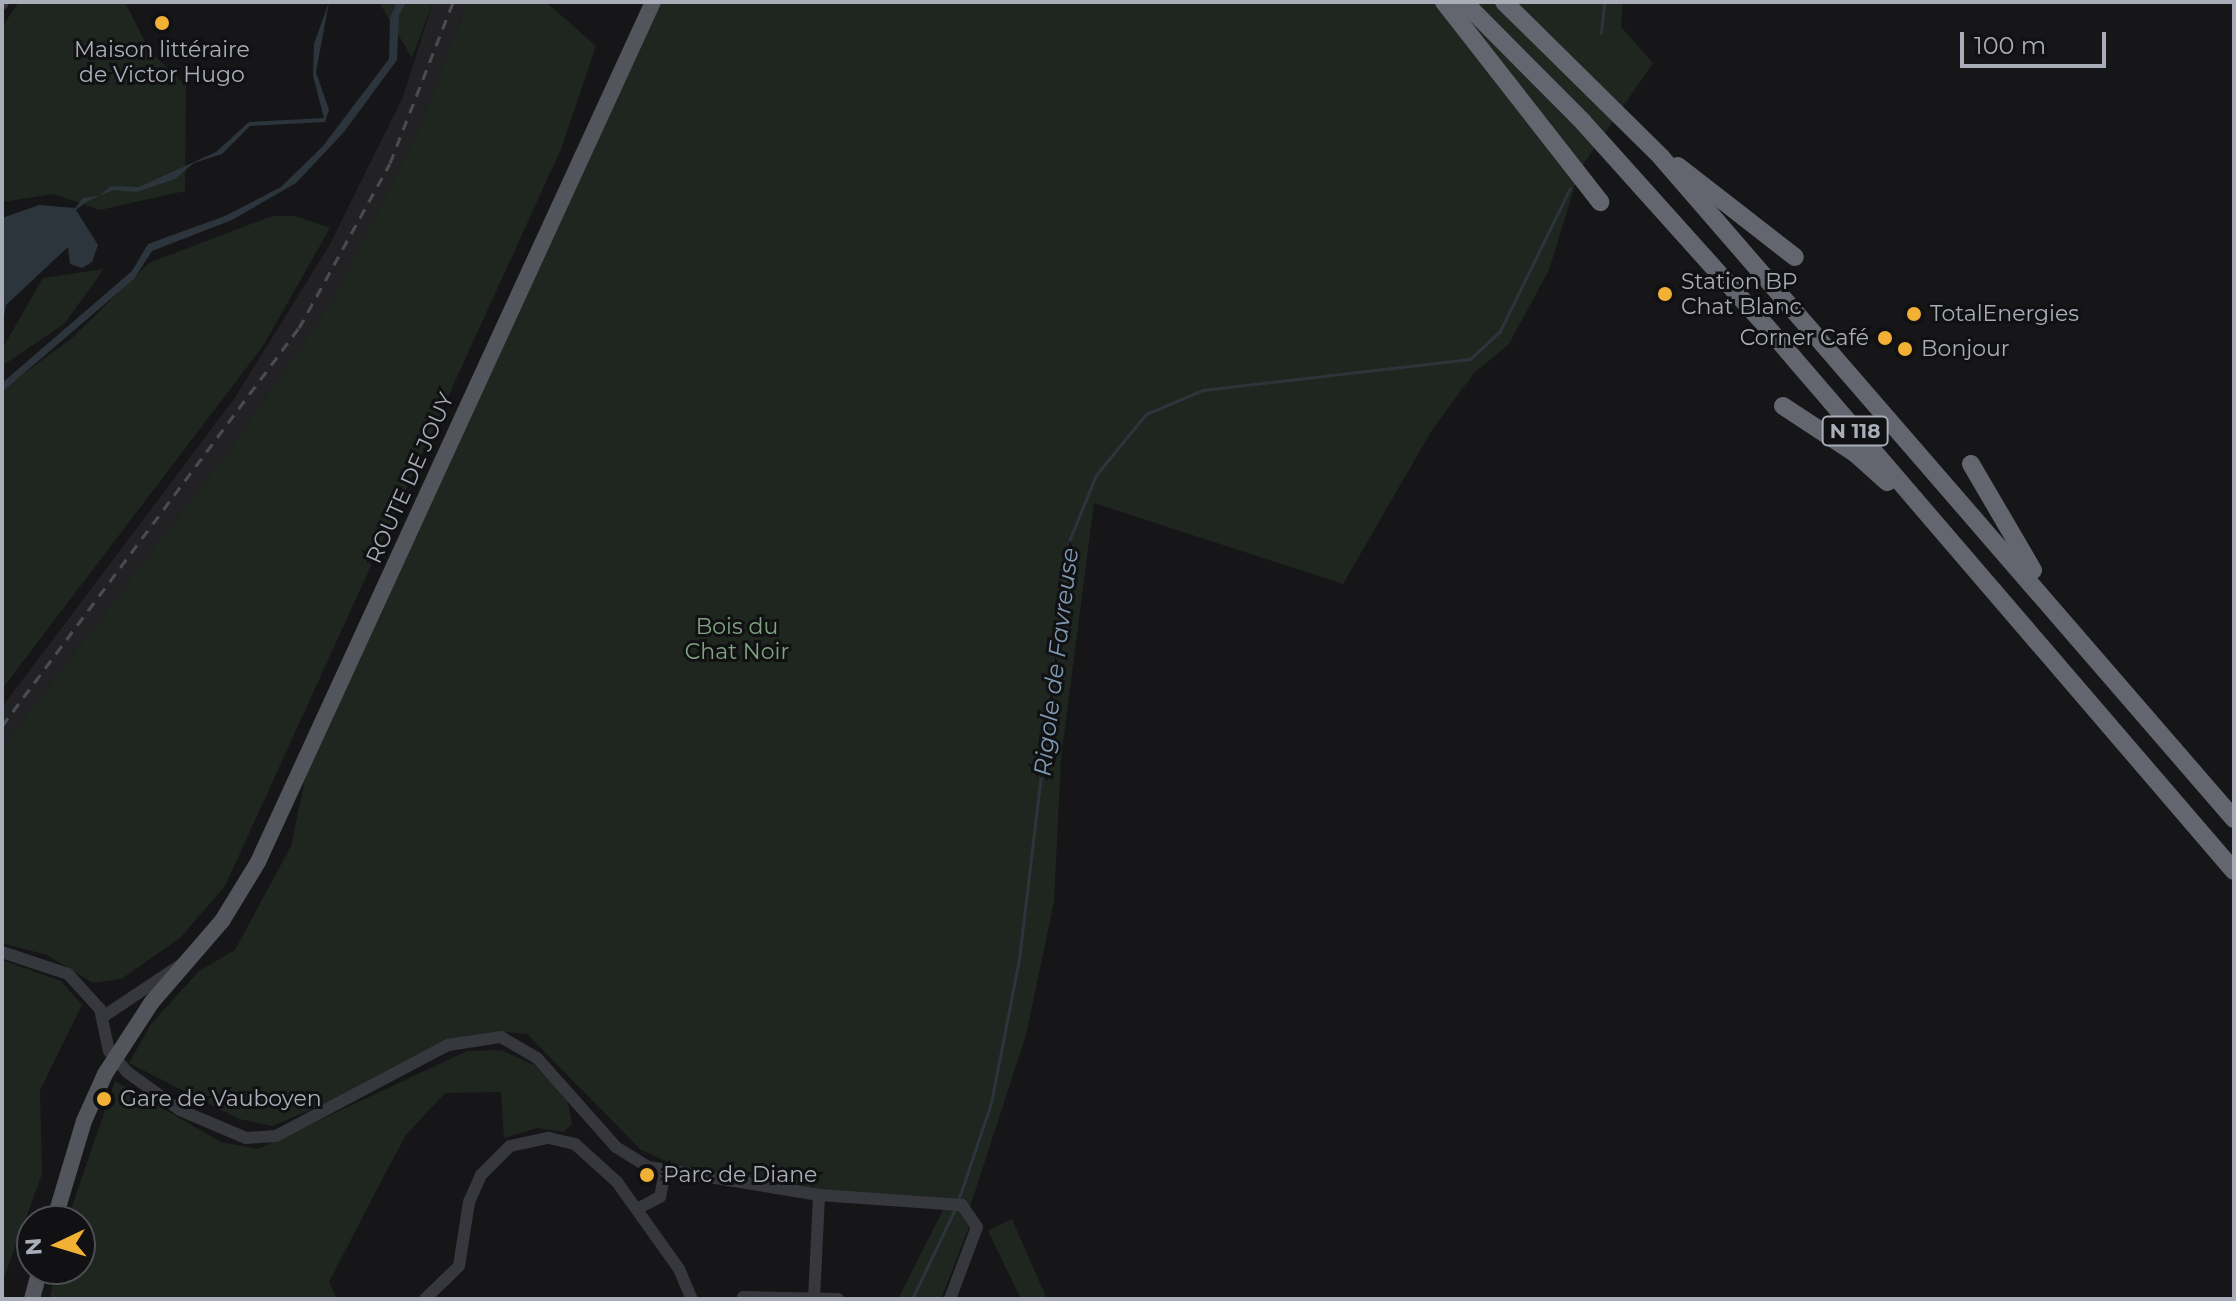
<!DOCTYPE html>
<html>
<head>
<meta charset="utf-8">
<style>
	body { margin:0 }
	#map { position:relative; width:2236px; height:1301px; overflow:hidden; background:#161618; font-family:Montserrat,sans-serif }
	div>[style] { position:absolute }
	.built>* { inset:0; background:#222225 }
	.green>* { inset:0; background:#1e261f }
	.water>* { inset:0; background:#2c353c }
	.stream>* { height:3px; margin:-1.5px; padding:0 1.5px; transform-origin:1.5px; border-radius:1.5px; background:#2c353c }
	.minor>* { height:12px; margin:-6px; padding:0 6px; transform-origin:6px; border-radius:6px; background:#37383d }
	.major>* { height:16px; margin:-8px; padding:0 8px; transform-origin:8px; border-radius:8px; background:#53555c }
	.highway>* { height:18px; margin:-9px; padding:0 9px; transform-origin:9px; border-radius:9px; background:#63666e }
	.rail>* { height:3px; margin-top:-1.5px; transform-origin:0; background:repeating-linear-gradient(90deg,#4a4c52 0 10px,transparent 0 18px) }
	.dots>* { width:22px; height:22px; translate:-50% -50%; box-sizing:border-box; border:4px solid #111113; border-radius:50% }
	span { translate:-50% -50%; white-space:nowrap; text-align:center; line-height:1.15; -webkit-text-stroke:6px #111113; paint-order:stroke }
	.shield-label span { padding:2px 6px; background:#111113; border:2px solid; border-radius:6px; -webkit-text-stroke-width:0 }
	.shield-label { font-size:20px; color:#a8adb8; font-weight:700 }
	.poi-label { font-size:22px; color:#a8adb8 }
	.left { translate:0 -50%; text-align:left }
	.right { translate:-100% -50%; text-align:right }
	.street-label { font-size:22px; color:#a8adb8 }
	.park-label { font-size:22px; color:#7fa381 }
	.water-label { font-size:24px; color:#7f9bb3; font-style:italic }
	.frame { position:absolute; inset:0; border:4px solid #a8adb8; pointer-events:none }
	.north { position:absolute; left:16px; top:1205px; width:80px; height:80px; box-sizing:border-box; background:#111113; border:2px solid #4d4f55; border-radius:50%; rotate:266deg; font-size:22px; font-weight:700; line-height:32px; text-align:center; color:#a8adb8 }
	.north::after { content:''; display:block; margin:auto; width:28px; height:36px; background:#f2b134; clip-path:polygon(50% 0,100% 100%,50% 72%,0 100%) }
	.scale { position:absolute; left:1960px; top:32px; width:146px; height:36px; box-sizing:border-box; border:4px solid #a8adb8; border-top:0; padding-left:10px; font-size:24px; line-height:28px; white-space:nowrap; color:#a8adb8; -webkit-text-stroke:6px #111113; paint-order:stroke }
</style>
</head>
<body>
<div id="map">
	<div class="built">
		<i style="clip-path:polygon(433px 2px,467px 2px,421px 125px,330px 304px,240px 436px,2px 748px,2px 707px,234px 399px,329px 246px,403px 97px)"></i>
	</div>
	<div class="green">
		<i style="clip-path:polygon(19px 2px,125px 2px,149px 50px,186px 86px,185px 191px,100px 210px,54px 194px,2px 202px,2px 27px)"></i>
		<i style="clip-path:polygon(379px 2px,433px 2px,412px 58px)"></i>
		<i style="clip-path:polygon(467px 2px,546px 2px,596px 46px,561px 149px,225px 886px,180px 938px,121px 979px,93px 983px,47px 955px,2px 943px,2px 748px,240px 436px,330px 304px,421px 125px)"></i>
		<i style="clip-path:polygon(662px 2px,1623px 2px,1621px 27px,1653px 63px,1580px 169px,1549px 270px,1509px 344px,1474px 373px,1432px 430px,1343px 584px,1094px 503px,1061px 759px,1054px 902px,1026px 1035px,970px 1207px,839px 1197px,693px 1173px,641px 1150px,527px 1034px,499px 1031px,272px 1126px,239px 1119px,129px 1063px,151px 1024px,199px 971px,235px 950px,291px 846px,308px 765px)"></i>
		<i style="clip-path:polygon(272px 216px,295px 216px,330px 228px,263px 346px,2px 689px,2px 390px,72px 338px,149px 263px)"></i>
		<i style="clip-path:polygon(104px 269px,64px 324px,2px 366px,2px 349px,43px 278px)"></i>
		<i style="clip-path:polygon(2px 960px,61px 981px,82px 1005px,40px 1090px,42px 1174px,2px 1283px)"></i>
		<i style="clip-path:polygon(501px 1050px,534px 1065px,567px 1099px,572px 1124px,564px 1132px,537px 1128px,504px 1138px,501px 1092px,445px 1093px,406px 1135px,387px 1170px,329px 1282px,337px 1299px,50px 1299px,55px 1269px,80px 1269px,80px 1221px,67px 1221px,115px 1081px,221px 1142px,258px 1149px,467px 1051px)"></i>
		<i style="clip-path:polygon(944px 1208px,962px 1210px,969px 1227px,941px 1299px,898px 1299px)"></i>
		<i style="clip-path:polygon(1012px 1219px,1047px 1299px,1021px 1299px,988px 1231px)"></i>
	</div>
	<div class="water">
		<i style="clip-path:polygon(329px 2px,316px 72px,329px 110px,325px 122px,250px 126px,222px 154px,194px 163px,175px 179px,137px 192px,113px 190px,86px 202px,76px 210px,98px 245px,92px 262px,82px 268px,70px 264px,68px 247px,6px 305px,2px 328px,2px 218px,39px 205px,75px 208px,83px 198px,99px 196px,111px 186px,139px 187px,216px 152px,249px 122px,324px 118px,313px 76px,314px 44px)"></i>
		<i style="clip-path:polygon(397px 2px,406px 2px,399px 15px,397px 60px,344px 132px,296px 183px,232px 220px,152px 251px,134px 279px,2px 392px,2px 383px,132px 271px,148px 244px,225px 216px,281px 187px,323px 146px,389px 59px,390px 18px)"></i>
	</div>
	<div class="stream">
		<i style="left:1601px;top:33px;width:31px;rotate:-84deg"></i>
		<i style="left:958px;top:1201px;width:103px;rotate:-71.4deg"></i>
		<i style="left:991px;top:1103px;width:147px;rotate:-79deg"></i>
		<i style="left:1019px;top:959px;width:421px;rotate:-83.2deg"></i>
		<i style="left:1069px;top:541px;width:71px;rotate:-67.8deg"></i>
		<i style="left:1096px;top:475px;width:79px;rotate:-50.7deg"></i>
		<i style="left:1146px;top:414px;width:62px;rotate:-22.8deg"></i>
		<i style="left:1203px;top:390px;width:269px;rotate:-6.6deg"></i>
		<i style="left:1470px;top:359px;width:41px;rotate:-43deg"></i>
		<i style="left:1500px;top:331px;width:159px;rotate:-63.9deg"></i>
		<i style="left:912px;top:1299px;width:100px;rotate:-64.5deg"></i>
	</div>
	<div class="minor">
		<i style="left:2px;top:4px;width:2px;rotate:-63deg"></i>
		<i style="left:2px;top:952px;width:70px;rotate:18.4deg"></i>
		<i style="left:68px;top:974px;width:47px;rotate:47.6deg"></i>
		<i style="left:100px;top:1009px;width:43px;rotate:77.9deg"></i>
		<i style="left:109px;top:1051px;width:28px;rotate:49deg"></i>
		<i style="left:127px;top:1072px;width:65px;rotate:35.6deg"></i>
		<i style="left:180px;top:1110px;width:72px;rotate:23deg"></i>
		<i style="left:246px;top:1138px;width:30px;rotate:-4deg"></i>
		<i style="left:276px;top:1136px;width:195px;rotate:-27.9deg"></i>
		<i style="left:448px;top:1045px;width:54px;rotate:-8.6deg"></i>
		<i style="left:501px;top:1037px;width:42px;rotate:30.3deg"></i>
		<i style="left:537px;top:1058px;width:119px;rotate:48.4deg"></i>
		<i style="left:616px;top:1147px;width:38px;rotate:32deg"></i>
		<i style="left:648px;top:1167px;width:173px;rotate:9.3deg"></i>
		<i style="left:819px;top:1195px;width:143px;rotate:4deg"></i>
		<i style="left:962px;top:1205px;width:27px;rotate:56deg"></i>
		<i style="left:977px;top:1227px;width:77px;rotate:110.6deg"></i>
		<i style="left:104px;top:1016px;width:97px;rotate:-33.7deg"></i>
		<i style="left:639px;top:1208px;width:24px;rotate:-28deg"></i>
		<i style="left:660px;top:1197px;width:25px;rotate:-79deg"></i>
		<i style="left:743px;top:1297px;width:95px;rotate:1.2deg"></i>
		<i style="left:425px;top:1299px;width:47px;rotate:-44.1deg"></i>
		<i style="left:459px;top:1266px;width:65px;rotate:-81.1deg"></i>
		<i style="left:469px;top:1202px;width:30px;rotate:-66deg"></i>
		<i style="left:481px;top:1175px;width:41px;rotate:-45deg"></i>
		<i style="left:510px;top:1146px;width:40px;rotate:-12deg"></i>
		<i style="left:549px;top:1138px;width:27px;rotate:13deg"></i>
		<i style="left:575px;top:1144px;width:57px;rotate:42.1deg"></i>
		<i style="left:617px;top:1182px;width:107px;rotate:54.5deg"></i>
		<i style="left:679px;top:1269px;width:33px;rotate:67deg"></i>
		<i style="left:814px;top:1299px;width:104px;rotate:-87.2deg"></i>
	</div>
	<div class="major">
		<i style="left:54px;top:1221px;width:104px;rotate:-73.3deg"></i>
		<i style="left:84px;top:1121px;width:51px;rotate:-65.9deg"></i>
		<i style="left:105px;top:1074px;width:86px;rotate:-56.9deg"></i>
		<i style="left:152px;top:1002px;width:107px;rotate:-49.2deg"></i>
		<i style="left:222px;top:921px;width:69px;rotate:-58.6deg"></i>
		<i style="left:258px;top:862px;width:946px;rotate:-65.33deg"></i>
		<i style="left:32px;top:1299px;width:31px;rotate:-75deg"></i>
	</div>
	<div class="highway">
		<i style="left:1444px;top:2px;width:254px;rotate:52deg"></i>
		<i style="left:1464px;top:2px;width:169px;rotate:45.2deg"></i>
		<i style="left:1583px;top:122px;width:275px;rotate:48.1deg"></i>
		<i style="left:1767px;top:327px;width:717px;rotate:49.36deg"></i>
		<i style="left:1504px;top:2px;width:221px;rotate:44.6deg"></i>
		<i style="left:1661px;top:157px;width:876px;rotate:49.12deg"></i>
		<i style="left:1678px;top:166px;width:148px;rotate:37.9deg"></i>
		<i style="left:1783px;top:406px;width:87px;rotate:33.3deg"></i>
		<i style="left:1856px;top:454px;width:42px;rotate:42.1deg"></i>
		<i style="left:1971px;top:464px;width:123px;rotate:59.7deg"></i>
	</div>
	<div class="rail">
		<i style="left:2px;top:726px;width:497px;rotate:-53.3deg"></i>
		<i style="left:299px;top:328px;width:188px;rotate:-61.1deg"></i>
		<i style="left:390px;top:163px;width:173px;rotate:-68.6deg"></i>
	</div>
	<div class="dots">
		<i style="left:162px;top:23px;background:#f2b134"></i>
		<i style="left:1665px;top:294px;background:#f2b134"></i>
		<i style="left:1914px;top:314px;background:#f2b134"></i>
		<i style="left:1885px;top:338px;background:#f2b134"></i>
		<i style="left:1905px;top:349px;background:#f2b134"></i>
		<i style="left:104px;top:1099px;background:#f2b134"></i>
		<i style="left:647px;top:1175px;background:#f2b134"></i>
	</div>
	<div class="shield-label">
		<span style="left:1855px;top:431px">N 118</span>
	</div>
	<div class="poi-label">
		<span style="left:162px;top:62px">Maison littéraire<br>de Victor Hugo</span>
		<span class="left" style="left:1681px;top:294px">Station BP<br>Chat Blanc</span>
		<span class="left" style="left:1930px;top:314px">TotalEnergies</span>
		<span class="right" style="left:1869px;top:338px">Corner Café</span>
		<span class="left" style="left:1921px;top:349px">Bonjour</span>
		<span class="left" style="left:120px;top:1099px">Gare de Vauboyen</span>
		<span class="left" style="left:663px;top:1175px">Parc de Diane</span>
	</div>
	<div class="street-label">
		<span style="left:410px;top:478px;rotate:-66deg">ROUTE DE JOUY</span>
	</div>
	<div class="park-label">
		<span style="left:737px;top:639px">Bois du<br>Chat Noir</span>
	</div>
	<div class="water-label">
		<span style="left:1056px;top:662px;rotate:-83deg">Rigole de Favreuse</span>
	</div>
	<div class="frame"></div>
	<div class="north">N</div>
	<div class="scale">100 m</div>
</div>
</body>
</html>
